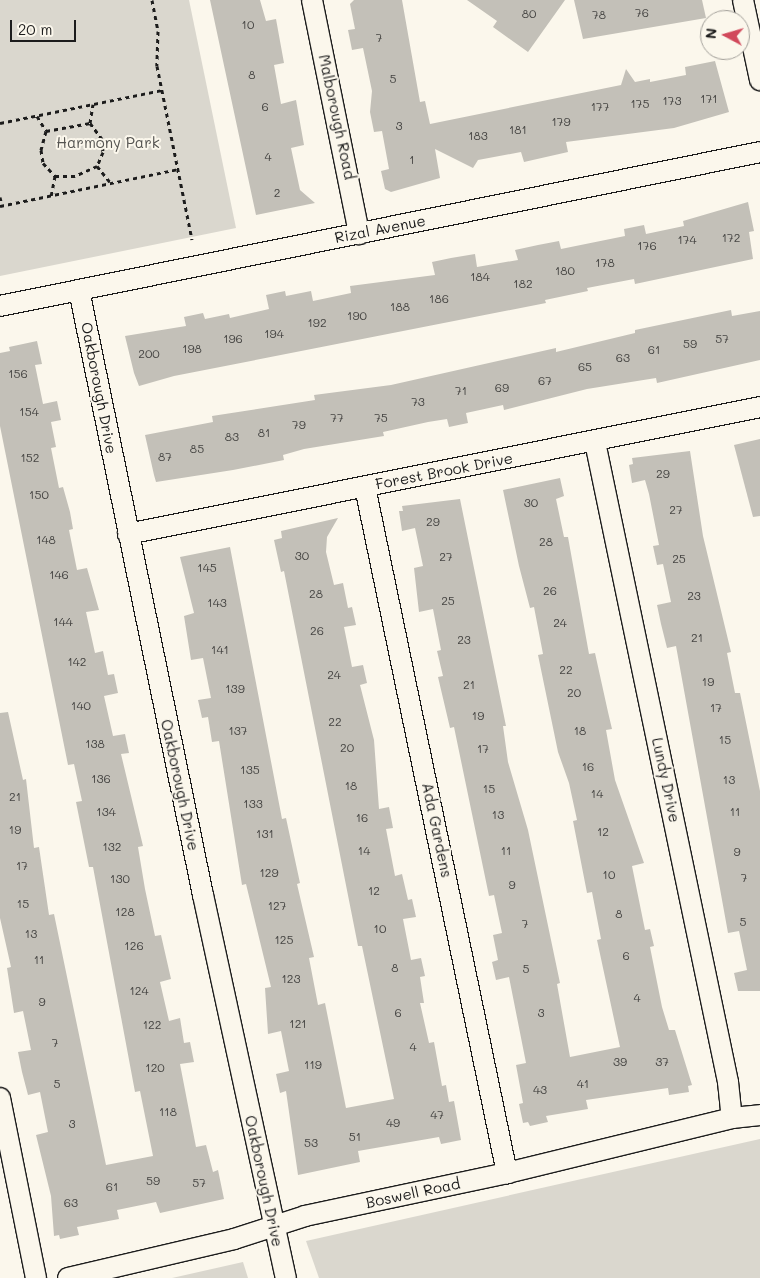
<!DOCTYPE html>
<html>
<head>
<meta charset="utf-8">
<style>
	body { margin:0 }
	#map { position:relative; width:760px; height:1278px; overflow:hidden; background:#fbf7ec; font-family:Mali,sans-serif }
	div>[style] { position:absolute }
	.green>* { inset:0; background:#dad7ce }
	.building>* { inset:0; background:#c3c0b8 }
	.path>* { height:3px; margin-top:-1.5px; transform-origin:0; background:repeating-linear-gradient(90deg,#1c1c1c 0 4px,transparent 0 8px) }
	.roads { filter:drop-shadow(1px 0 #1c1c1c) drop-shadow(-1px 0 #1c1c1c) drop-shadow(0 1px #1c1c1c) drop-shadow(0 -1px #1c1c1c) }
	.minor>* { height:20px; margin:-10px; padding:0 10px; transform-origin:10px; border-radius:10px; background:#fbf7ec }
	span { translate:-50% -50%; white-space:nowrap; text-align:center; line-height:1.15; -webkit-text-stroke:4px #fbf7ec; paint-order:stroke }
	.number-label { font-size:12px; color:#464543 }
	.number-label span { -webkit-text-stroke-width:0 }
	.street-label { font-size:15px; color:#1c1c1c }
	.park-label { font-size:15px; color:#555451 }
	.north { position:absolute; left:700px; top:10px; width:50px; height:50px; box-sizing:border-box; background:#fbf7ec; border:1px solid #a29f99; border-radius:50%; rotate:276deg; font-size:14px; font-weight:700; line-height:20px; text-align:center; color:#1c1c1c }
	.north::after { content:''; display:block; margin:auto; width:18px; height:22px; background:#d1495b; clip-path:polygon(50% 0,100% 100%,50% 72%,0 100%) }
	.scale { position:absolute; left:10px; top:20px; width:66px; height:22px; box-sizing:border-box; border:2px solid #1c1c1c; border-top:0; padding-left:6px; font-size:15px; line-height:18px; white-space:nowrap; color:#1c1c1c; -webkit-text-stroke:4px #fbf7ec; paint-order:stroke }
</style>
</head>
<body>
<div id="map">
	<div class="green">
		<i style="clip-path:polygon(0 0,189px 0,236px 228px,0 276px)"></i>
		<i style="clip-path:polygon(760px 1139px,760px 1278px,319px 1278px,306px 1241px)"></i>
		<i style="clip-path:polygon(243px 1262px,248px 1278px,172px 1278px)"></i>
	</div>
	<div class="building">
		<i style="clip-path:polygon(210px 0,260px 0,266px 21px,276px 19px,284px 63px,274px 65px,281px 104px,296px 100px,304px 145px,291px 148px,300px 190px,315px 203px,256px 215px)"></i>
		<i style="clip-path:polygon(354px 0,402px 0,420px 102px,425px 101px,430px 124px,621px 85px,626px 69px,635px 82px,650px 79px,650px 82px,686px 75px,685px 67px,715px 61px,729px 112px,674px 128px,566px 142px,568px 152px,524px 162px,521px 152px,478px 160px,473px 168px,435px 149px,440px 178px,391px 192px,385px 189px,381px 171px,389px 169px,382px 131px,374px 132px,370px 112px,372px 91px,363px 48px,352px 50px,348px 30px,355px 29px,350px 4px)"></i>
		<i style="clip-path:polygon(467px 0,565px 0,528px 52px,493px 27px,497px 21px)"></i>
		<i style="clip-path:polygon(574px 0,702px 0,706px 18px,583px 39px)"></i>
		<i style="clip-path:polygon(748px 202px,754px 231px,749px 232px,753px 259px,635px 284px,634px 279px,587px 288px,588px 291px,545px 300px,546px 303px,174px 376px,139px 386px,134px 373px,125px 336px,186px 326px,184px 317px,203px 313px,205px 319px,229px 314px,230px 318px,269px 309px,266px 295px,285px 291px,286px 296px,311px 291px,313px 301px,351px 293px,350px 286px,435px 275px,432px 262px,451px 258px,475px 254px,477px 267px,518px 260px,515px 250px,538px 245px,559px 241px,561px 249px,625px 236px,624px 229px,644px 225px,646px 234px,684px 226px,683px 221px)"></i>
		<i style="clip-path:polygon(731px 310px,732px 316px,760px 311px,760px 360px,657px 383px,656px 378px,587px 389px,504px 410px,503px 405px,466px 413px,468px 423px,449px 427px,447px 419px,428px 422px,383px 432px,384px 436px,304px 449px,283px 455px,284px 460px,233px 470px,156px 482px,154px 475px,145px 435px,213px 422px,212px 416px,315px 400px,314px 395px,391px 385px,556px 348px,556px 352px,635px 333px,635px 330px)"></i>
		<i style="clip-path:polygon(37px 341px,42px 364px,35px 365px,43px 404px,57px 401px,61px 420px,51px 422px,56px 447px,51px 448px,59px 488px,63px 487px,70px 512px,73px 529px,69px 530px,77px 570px,87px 568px,99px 610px,86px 612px,95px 653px,103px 651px,108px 675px,114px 674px,118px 693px,104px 696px,113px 736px,125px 734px,129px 753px,121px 754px,143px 846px,138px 847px,145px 889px,155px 936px,161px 935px,171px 979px,160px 982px,169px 1021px,180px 1018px,184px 1043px,190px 1042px,194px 1062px,180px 1064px,196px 1147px,206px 1145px,213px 1172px,218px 1170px,224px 1199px,160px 1213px,156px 1202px,117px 1210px,119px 1219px,77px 1227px,79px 1235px,60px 1239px,59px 1235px,54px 1236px,51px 1196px,36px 1135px,48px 1132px,40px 1092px,28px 1095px,22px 1072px,18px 1052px,31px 1050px,23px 1011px,14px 1013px,7px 968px,11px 967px,0 918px,0 713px,8px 712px,23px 780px,26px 779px,34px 848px,39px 847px,49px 915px,54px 914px,106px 1165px,153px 1156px,140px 1091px,135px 1092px,93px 867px,89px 867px,76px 802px,82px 801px,74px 764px,68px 765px,0 426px,0 353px,10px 351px,9px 347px)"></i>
		<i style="clip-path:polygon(760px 439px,760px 516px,753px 517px,734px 445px)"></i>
		<i style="clip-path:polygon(690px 451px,703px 536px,731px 652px,727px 653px,735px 693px,740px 693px,760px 791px,760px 991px,738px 991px,734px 973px,747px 970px,739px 931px,728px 933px,676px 646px,667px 648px,661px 624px,657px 605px,671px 602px,663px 564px,657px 565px,653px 546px,659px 545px,649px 494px,645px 480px,632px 483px,629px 465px,633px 464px,632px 458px)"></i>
		<i style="clip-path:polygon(560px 478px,564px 496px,556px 499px,564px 537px,568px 537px,589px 654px,595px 653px,608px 712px,612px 729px,606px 730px,615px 780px,644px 863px,632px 866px,645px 930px,650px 929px,654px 946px,650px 947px,662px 1007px,669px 1030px,675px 1030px,692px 1085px,688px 1086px,689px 1092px,669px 1095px,668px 1088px,586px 1100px,588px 1109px,546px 1116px,548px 1122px,530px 1126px,528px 1122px,523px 1123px,519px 1104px,523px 1103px,516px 1065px,526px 1063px,509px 977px,496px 980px,492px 962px,498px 960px,493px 935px,502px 933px,494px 895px,489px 896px,454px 727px,450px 728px,438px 677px,443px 676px,437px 651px,441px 650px,433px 609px,419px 612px,414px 568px,423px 566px,415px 528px,402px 531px,399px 511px,403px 511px,402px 506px,460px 499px,506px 726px,503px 726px,508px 762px,528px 830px,560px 983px,557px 984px,570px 1057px,620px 1047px,597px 940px,601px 939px,592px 892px,587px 893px,573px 821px,577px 820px,569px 783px,558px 752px,538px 655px,543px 654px,534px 607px,530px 608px,519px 566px,503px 490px)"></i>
		<i style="clip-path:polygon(338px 518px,327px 537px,326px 552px,334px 585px,343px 583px,348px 608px,352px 607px,356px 625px,344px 627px,352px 667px,363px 665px,367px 683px,360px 685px,374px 740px,379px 809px,389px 807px,393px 828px,386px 829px,395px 876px,402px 874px,408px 900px,412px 899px,416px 917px,403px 919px,411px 960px,421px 958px,425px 976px,420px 977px,424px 1003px,420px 1003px,429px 1043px,434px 1042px,442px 1086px,446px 1085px,449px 1102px,454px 1101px,461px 1140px,441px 1144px,439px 1137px,358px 1151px,360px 1162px,298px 1175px,286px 1091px,280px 1093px,276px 1074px,289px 1071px,281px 1031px,268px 1034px,265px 988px,271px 987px,246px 884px,242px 885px,219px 741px,212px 742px,208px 717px,202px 718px,198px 700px,211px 698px,203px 658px,191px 660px,184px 616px,194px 613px,180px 557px,230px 547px,282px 819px,286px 818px,300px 883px,297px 884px,314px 957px,309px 958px,318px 1005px,325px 1003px,346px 1108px,394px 1099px,362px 946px,358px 946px,284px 571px,281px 572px,274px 540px,282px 538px,281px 531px)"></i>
	</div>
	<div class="path">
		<i style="left:152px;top:0;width:32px;rotate:79deg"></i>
		<i style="left:158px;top:31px;width:35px;rotate:92deg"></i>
		<i style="left:157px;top:66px;width:177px;rotate:78.6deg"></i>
		<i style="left:37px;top:116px;width:17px;rotate:59deg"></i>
		<i style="left:46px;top:131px;width:20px;rotate:105deg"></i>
		<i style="left:41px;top:150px;width:13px;rotate:81deg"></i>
		<i style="left:43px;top:163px;width:18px;rotate:47deg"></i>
		<i style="left:55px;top:176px;width:20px;rotate:101deg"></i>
		<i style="left:0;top:123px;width:165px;rotate:-11.5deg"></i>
		<i style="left:90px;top:123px;width:19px;rotate:-81deg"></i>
		<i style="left:46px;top:131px;width:45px;rotate:-10.3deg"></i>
		<i style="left:90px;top:123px;width:20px;rotate:53deg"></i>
		<i style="left:102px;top:139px;width:13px;rotate:86deg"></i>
		<i style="left:103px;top:152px;width:15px;rotate:113deg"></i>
		<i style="left:97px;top:166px;width:24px;rotate:156deg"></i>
		<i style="left:75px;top:176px;width:20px;rotate:180deg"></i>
		<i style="left:97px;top:166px;width:22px;rotate:51deg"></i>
		<i style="left:0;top:197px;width:9px;rotate:77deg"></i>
		<i style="left:0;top:206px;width:183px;rotate:-11.7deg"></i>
	</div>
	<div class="roads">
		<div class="minor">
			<i style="left:312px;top:0;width:239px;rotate:78.6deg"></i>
			<i style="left:743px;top:0;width:82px;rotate:78deg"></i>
			<i style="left:79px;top:290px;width:618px;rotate:78.42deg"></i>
			<i style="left:203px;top:895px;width:392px;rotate:77.8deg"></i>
			<i style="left:0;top:306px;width:775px;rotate:-11.45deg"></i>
			<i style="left:595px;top:442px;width:654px;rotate:78.26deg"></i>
			<i style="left:728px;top:1082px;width:36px;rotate:84deg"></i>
			<i style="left:365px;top:487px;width:701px;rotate:78.31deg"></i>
			<i style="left:128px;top:534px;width:645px;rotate:-11.36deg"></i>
			<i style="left:0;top:1098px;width:184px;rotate:78.7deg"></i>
			<i style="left:68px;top:1278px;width:171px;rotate:-13.2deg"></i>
			<i style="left:234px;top:1239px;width:75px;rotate:-17.9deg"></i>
			<i style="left:305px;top:1216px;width:207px;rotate:-12deg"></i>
			<i style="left:507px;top:1173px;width:232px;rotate:-13.7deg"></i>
			<i style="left:732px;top:1118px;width:28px;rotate:-6deg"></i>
		</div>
	</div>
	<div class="number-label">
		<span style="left:642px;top:13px">76</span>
		<span style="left:529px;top:14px">80</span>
		<span style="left:599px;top:15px">78</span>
		<span style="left:248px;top:25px">10</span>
		<span style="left:379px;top:38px">7</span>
		<span style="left:252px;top:75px">8</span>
		<span style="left:393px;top:79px">5</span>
		<span style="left:709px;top:99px">171</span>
		<span style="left:672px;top:101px">173</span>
		<span style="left:640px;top:104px">175</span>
		<span style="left:265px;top:107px">6</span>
		<span style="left:600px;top:107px">177</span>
		<span style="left:561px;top:122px">179</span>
		<span style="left:399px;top:126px">3</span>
		<span style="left:518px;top:130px">181</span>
		<span style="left:478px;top:136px">183</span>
		<span style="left:268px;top:157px">4</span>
		<span style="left:412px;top:160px">1</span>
		<span style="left:277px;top:193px">2</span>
		<span style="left:731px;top:238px">172</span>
		<span style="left:687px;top:240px">174</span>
		<span style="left:647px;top:246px">176</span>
		<span style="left:605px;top:263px">178</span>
		<span style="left:565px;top:271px">180</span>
		<span style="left:480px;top:277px">184</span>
		<span style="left:523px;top:284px">182</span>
		<span style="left:439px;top:299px">186</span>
		<span style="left:400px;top:307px">188</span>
		<span style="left:357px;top:316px">190</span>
		<span style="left:317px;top:323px">192</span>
		<span style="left:274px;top:334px">194</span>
		<span style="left:233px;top:339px">196</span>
		<span style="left:722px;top:339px">57</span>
		<span style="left:690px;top:344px">59</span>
		<span style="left:192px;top:349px">198</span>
		<span style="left:654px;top:350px">61</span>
		<span style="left:149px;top:354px">200</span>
		<span style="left:623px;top:358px">63</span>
		<span style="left:585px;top:367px">65</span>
		<span style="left:18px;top:374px">156</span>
		<span style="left:545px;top:381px">67</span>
		<span style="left:502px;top:388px">69</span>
		<span style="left:461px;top:391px">71</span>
		<span style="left:418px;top:402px">73</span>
		<span style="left:29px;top:412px">154</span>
		<span style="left:337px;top:418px">77</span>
		<span style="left:381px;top:418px">75</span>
		<span style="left:299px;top:425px">79</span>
		<span style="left:264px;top:433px">81</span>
		<span style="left:232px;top:437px">83</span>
		<span style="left:197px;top:449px">85</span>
		<span style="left:165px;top:457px">87</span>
		<span style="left:30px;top:458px">152</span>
		<span style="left:663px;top:474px">29</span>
		<span style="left:39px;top:495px">150</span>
		<span style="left:531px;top:503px">30</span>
		<span style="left:676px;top:510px">27</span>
		<span style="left:433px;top:522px">29</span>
		<span style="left:46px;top:540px">148</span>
		<span style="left:546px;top:542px">28</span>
		<span style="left:302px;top:556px">30</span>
		<span style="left:446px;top:557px">27</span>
		<span style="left:679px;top:559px">25</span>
		<span style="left:207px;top:568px">145</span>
		<span style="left:59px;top:575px">146</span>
		<span style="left:550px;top:591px">26</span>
		<span style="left:316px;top:594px">28</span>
		<span style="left:694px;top:596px">23</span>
		<span style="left:448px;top:601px">25</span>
		<span style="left:217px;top:603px">143</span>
		<span style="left:63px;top:622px">144</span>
		<span style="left:560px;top:623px">24</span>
		<span style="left:317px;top:631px">26</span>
		<span style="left:697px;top:638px">21</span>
		<span style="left:464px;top:640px">23</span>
		<span style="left:220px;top:650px">141</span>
		<span style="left:77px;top:662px">142</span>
		<span style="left:566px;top:670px">22</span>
		<span style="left:334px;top:675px">24</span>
		<span style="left:708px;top:682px">19</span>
		<span style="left:469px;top:685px">21</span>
		<span style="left:235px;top:689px">139</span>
		<span style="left:574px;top:693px">20</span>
		<span style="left:81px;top:706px">140</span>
		<span style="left:716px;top:708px">17</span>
		<span style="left:478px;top:716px">19</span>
		<span style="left:335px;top:722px">22</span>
		<span style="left:238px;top:731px">137</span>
		<span style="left:580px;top:731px">18</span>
		<span style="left:725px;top:740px">15</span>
		<span style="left:95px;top:744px">138</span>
		<span style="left:347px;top:748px">20</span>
		<span style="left:483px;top:749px">17</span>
		<span style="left:588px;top:767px">16</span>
		<span style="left:250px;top:770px">135</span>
		<span style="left:101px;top:779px">136</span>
		<span style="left:729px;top:780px">13</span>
		<span style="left:351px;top:786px">18</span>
		<span style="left:489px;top:789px">15</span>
		<span style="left:597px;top:794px">14</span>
		<span style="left:15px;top:797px">21</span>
		<span style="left:253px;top:804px">133</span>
		<span style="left:106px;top:812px">134</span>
		<span style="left:735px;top:812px">11</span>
		<span style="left:498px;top:815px">13</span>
		<span style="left:362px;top:818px">16</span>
		<span style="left:15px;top:830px">19</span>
		<span style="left:603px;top:832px">12</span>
		<span style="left:265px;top:834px">131</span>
		<span style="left:112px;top:847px">132</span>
		<span style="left:364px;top:851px">14</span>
		<span style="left:506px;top:851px">11</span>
		<span style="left:737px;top:852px">9</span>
		<span style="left:22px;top:866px">17</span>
		<span style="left:269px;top:873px">129</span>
		<span style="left:609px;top:875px">10</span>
		<span style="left:744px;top:878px">7</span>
		<span style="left:120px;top:879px">130</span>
		<span style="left:512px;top:885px">9</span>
		<span style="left:374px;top:891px">12</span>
		<span style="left:23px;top:904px">15</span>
		<span style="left:277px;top:906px">127</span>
		<span style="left:125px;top:912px">128</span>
		<span style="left:619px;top:914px">8</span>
		<span style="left:743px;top:922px">5</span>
		<span style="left:525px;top:924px">7</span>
		<span style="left:380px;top:929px">10</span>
		<span style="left:31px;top:934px">13</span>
		<span style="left:284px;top:940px">125</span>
		<span style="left:134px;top:946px">126</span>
		<span style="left:626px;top:956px">6</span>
		<span style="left:39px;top:960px">11</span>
		<span style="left:395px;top:968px">8</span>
		<span style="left:526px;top:969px">5</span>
		<span style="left:291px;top:979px">123</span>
		<span style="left:139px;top:991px">124</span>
		<span style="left:637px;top:998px">4</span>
		<span style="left:42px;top:1002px">9</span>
		<span style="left:398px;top:1013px">6</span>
		<span style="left:541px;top:1013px">3</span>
		<span style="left:298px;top:1024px">121</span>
		<span style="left:152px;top:1025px">122</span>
		<span style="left:55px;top:1043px">7</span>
		<span style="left:413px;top:1047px">4</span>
		<span style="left:620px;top:1062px">39</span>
		<span style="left:662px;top:1062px">37</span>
		<span style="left:313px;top:1065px">119</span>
		<span style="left:155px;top:1068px">120</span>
		<span style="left:57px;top:1084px">5</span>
		<span style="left:583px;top:1084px">41</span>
		<span style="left:540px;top:1090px">43</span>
		<span style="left:168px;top:1112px">118</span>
		<span style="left:437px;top:1115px">47</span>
		<span style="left:393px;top:1123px">49</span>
		<span style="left:72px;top:1124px">3</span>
		<span style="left:355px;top:1137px">51</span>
		<span style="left:311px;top:1143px">53</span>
		<span style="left:153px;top:1181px">59</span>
		<span style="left:199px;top:1183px">57</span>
		<span style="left:112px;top:1187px">61</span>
		<span style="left:71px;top:1203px">63</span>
	</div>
	<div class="street-label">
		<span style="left:337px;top:117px;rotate:78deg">Malborough Road</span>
		<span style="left:380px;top:229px;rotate:-11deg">Rizal Avenue</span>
		<span style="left:99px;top:388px;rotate:79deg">Oakborough Drive</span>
		<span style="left:444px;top:471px;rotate:-11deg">Forest Brook Drive</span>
		<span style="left:666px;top:780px;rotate:78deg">Lundy Drive</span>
		<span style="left:180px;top:785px;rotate:78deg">Oakborough Drive</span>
		<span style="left:437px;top:830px;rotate:78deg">Ada Gardens</span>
		<span style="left:264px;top:1181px;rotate:78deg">Oakborough Drive</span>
		<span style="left:413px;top:1193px;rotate:-12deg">Boswell Road</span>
	</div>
	<div class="park-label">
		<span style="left:108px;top:143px">Harmony Park</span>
	</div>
	<div class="north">N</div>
	<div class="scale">20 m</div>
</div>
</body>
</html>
